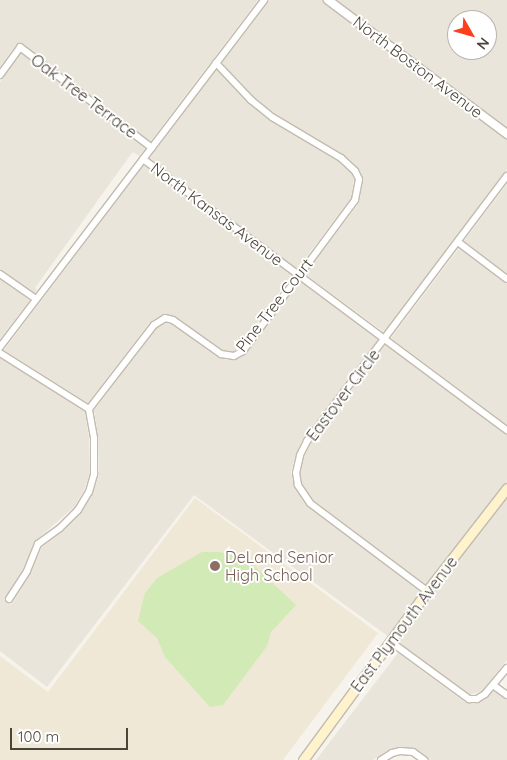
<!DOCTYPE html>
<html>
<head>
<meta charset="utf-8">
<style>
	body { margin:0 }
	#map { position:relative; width:507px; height:760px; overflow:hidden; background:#f6f3ec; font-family:Quicksand,sans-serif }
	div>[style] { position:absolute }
	.residential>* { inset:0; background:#eae5da }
	.education>* { inset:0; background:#efe8d6 }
	.green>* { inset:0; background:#d2eab5 }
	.roads { filter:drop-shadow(1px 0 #c2bbae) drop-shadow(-1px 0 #c2bbae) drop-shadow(0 1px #c2bbae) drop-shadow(0 -1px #c2bbae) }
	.minor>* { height:6px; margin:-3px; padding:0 3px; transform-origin:3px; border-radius:3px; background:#fff }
	.tertiary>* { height:8px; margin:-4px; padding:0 4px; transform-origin:4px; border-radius:4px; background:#fff }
	.secondary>* { height:9px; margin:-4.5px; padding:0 4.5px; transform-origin:4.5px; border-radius:4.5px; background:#fff3cd }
	.dots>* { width:14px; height:14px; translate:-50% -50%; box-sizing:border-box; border:2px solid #fff; border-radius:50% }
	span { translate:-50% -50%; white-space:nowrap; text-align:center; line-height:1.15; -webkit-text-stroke:4px #fff; paint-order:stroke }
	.street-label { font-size:16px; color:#4b4439 }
	.education-label { font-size:16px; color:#785e54 }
	.left { translate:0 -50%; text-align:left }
	.north { position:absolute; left:447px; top:10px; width:50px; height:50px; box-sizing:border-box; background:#fff; border:1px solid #b7b4b0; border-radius:50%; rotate:128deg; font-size:14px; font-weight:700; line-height:20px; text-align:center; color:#4b4439 }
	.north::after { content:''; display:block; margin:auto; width:18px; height:22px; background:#fc3f1d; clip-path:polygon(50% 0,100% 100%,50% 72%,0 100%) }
	.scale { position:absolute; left:10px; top:728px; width:118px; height:22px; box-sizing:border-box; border:2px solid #4b4439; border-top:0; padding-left:6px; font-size:15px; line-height:18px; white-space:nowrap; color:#4b4439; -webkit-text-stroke:4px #fff; paint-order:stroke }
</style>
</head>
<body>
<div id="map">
	<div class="residential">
		<i style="clip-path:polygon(0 0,258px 0,150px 142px,22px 44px,16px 45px,0 67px)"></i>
		<i style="clip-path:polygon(270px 0,322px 0,507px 139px,507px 169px,384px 332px,305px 274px,359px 203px,363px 180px,359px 169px,343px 154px,274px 114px,254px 97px,222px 63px)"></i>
		<i style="clip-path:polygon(evenodd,335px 0,507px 0,507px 129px,335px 0,457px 20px,487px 20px,487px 50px,457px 50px,457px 20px)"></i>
		<i style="clip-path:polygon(21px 53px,146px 148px,139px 156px,133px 152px,131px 154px,35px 288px,37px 290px,34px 294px,0 269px,0 82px)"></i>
		<i style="clip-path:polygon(217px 69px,248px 102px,269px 120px,339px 161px,351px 173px,354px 179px,351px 198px,297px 269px,149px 159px)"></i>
		<i style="clip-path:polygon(144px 165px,292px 275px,239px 348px,233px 352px,222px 350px,174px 316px,163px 314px,150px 322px,88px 403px,4px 350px)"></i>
		<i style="clip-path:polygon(507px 184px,507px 274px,464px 241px)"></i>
		<i style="clip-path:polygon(459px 248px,507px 284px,507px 425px,391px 338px)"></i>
		<i style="clip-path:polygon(0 279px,30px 300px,0 339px)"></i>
		<i style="clip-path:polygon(300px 280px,379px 339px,303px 438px,296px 454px,291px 471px,294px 486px,308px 506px,421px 592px,389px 637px,194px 495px,47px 687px,0 651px,0 357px,85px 411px,89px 438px,90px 473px,84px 490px,74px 507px,34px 542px,23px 569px,4px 600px,11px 605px,30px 574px,42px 547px,63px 531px,81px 513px,92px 495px,99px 475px,98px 438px,94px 410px,157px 328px,166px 323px,172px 324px,218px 357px,227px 360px,237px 359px,246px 353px)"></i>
		<i style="clip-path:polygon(386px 344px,507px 435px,507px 481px,426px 585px,313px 500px,302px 484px,300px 473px,304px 457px,311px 443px)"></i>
		<i style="clip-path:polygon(507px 496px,507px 660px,482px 691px,469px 695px,397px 642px)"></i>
		<i style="clip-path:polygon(398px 653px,466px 703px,479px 703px,494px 691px,507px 700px,507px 760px,430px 760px,415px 749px,400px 747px,390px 749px,373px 760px,316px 760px)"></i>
	</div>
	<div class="education">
		<i style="clip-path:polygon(195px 498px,378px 633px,283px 760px,0 760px,0 656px,48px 692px)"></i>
	</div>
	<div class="green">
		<i style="clip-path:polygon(202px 552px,219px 552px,238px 556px,250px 562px,296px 605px,271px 632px,267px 646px,223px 705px,210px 707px,165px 657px,157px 638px,138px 621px,145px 593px,157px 578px)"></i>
	</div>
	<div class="roads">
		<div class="minor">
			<i style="left:0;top:75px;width:34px;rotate:-54deg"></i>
			<i style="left:20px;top:47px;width:166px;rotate:37.4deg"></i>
			<i style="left:143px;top:159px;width:454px;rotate:36.7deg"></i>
			<i style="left:458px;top:242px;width:61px;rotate:37.1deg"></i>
			<i style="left:0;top:274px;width:44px;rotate:34.8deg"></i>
			<i style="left:0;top:347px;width:436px;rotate:-52.7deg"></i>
			<i style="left:0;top:353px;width:105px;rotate:32.2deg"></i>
			<i style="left:89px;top:409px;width:106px;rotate:-52.3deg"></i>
			<i style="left:154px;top:325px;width:13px;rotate:-32deg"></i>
			<i style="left:165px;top:318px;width:8px;rotate:14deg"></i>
			<i style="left:173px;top:320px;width:59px;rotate:35.3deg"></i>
			<i style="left:221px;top:354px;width:13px;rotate:9deg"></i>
			<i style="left:234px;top:356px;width:10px;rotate:-29deg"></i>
			<i style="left:243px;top:351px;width:188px;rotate:-53.4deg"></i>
			<i style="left:355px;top:200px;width:21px;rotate:-79deg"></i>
			<i style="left:359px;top:179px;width:9px;rotate:-117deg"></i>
			<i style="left:355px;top:171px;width:19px;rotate:-137deg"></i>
			<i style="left:341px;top:158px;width:80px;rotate:-149.3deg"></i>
			<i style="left:272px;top:117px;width:27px;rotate:-141deg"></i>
			<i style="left:251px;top:100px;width:51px;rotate:-133.4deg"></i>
			<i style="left:427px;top:591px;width:146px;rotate:-143.1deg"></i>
			<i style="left:310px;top:503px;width:22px;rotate:-124deg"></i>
			<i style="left:298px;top:485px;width:12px;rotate:-99deg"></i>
			<i style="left:296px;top:473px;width:18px;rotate:-77deg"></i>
			<i style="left:300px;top:455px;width:16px;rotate:-63deg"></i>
			<i style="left:307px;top:441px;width:332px;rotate:-53deg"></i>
			<i style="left:9px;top:599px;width:33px;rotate:-57deg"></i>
			<i style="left:27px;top:571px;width:29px;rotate:-68deg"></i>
			<i style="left:38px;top:544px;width:27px;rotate:-36deg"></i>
			<i style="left:60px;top:528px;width:25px;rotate:-45deg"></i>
			<i style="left:78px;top:510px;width:21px;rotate:-59deg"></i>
			<i style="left:89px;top:492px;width:19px;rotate:-74deg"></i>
			<i style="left:94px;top:474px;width:36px;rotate:-90deg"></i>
			<i style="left:94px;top:438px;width:29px;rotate:-100deg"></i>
			<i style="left:391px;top:642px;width:97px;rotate:36.2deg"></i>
			<i style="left:469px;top:699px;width:8px"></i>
			<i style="left:477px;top:699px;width:9px;rotate:-32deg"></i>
			<i style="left:485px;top:694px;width:34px;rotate:-50deg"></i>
			<i style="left:493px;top:685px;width:17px;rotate:36deg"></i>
			<i style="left:381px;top:760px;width:13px;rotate:-32deg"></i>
			<i style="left:392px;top:753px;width:8px;rotate:-14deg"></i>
			<i style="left:400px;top:751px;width:13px;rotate:4deg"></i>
			<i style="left:413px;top:752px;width:14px;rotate:36deg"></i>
		</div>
		<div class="tertiary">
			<i style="left:328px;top:0;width:224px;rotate:36.8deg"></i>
		</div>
		<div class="secondary">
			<i style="left:303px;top:760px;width:210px;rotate:-53.7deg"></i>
			<i style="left:427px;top:591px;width:130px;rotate:-52.2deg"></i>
		</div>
	</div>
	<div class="dots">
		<i style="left:215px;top:566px;background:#8d6e63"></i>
	</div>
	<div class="street-label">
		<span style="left:418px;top:67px;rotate:37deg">North Boston Avenue</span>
		<span style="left:84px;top:96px;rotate:37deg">Oak Tree Terrace</span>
		<span style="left:217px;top:214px;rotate:37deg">North Kansas Avenue</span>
		<span style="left:274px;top:305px;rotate:-52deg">Pine Tree Court</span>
		<span style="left:343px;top:395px;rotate:-53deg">Eastover Circle</span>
		<span style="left:404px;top:624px;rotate:-53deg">East Plymouth Avenue</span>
	</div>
	<div class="education-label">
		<span class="left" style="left:225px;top:566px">DeLand Senior<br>High School</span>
	</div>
	<div class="north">N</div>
	<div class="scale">100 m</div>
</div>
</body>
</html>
